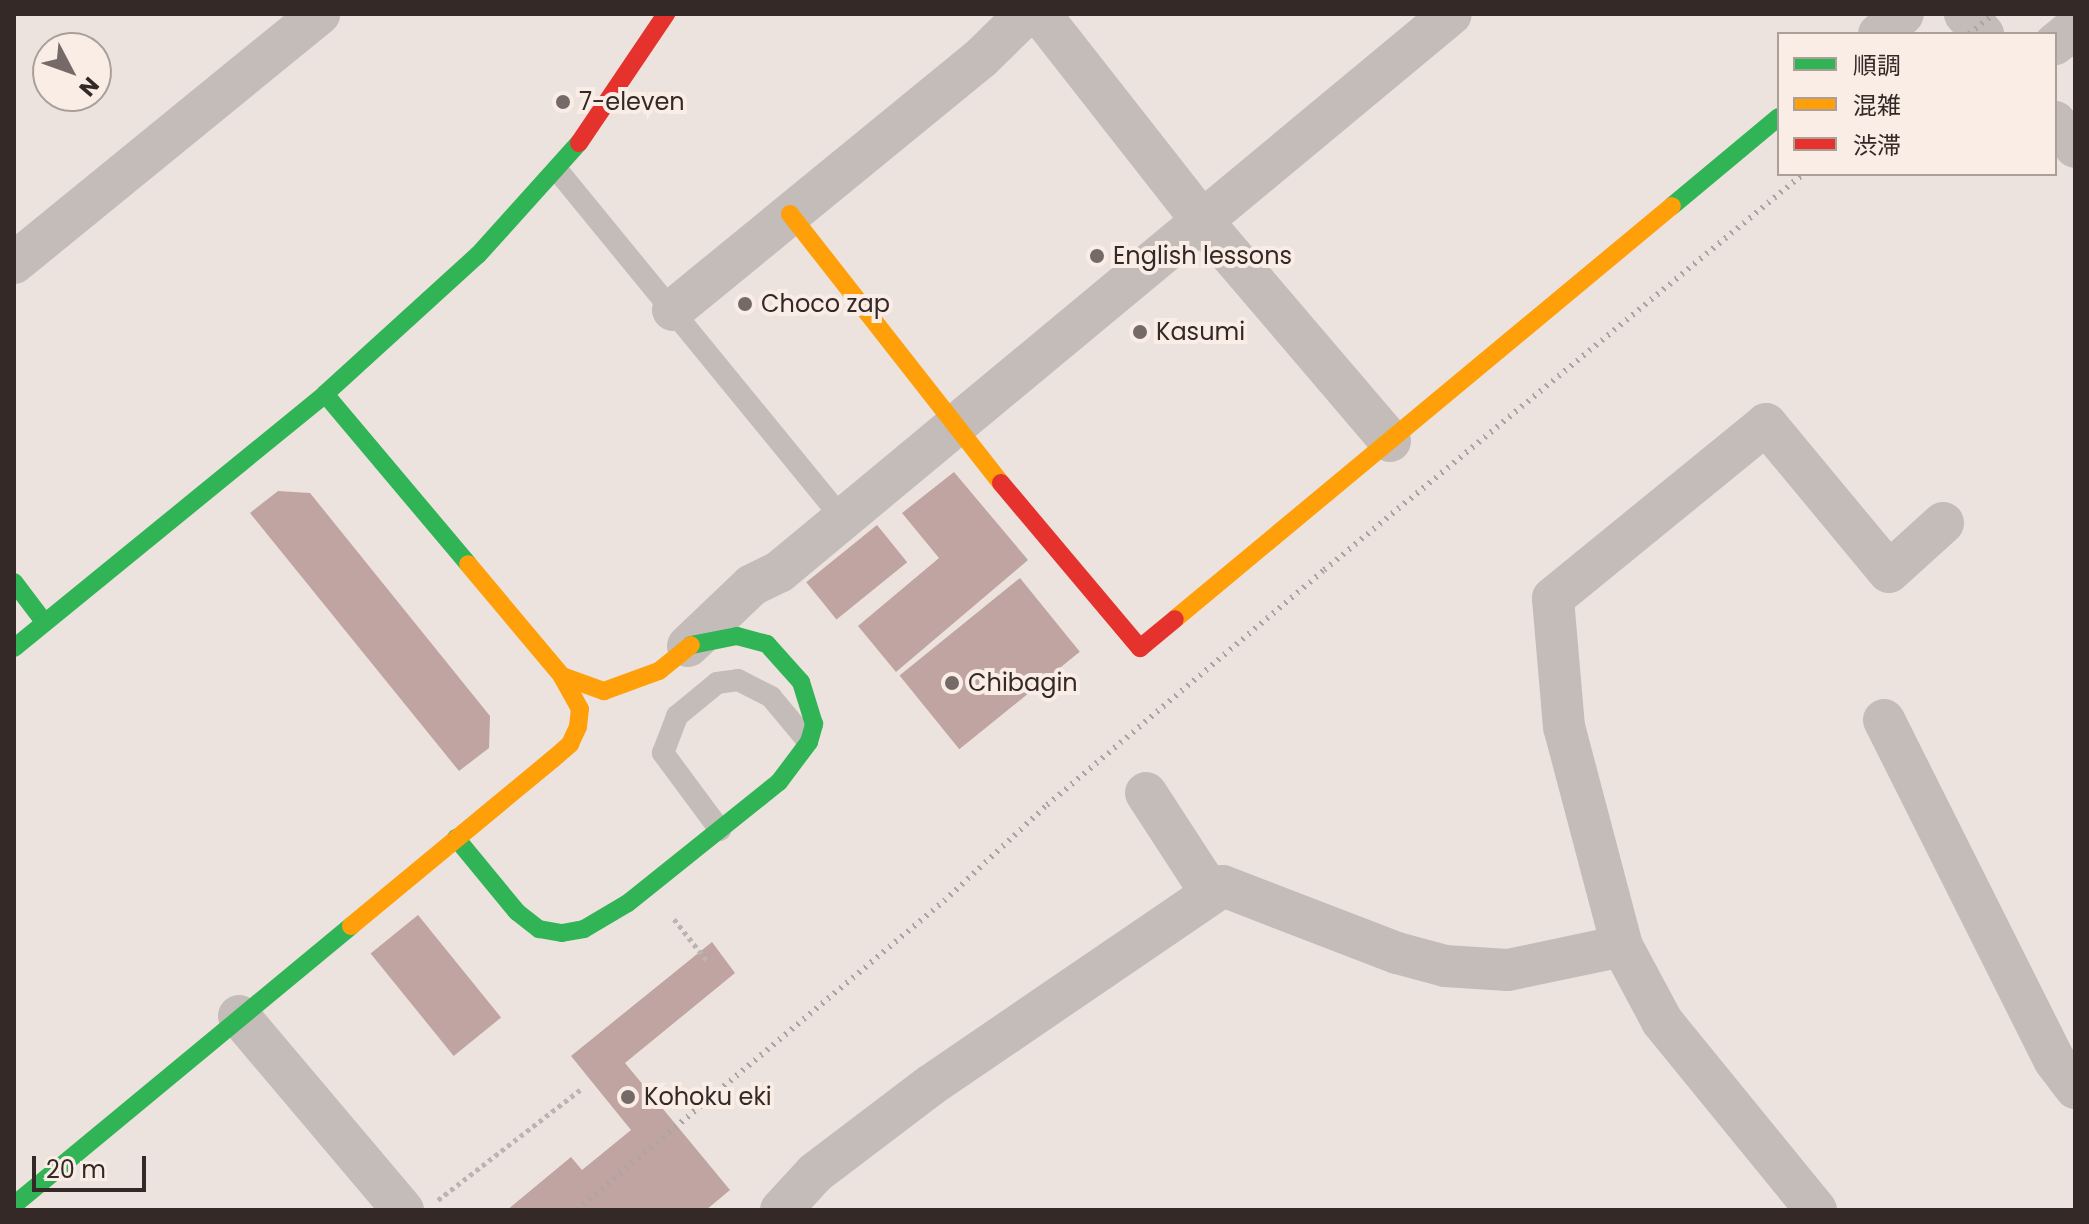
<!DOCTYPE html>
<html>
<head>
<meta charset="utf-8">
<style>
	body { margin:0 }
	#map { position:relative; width:2089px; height:1224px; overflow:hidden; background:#ece3df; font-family:Poppins,"Noto Sans JP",sans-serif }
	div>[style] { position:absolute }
	.building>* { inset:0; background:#bfa4a1; transform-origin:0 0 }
	.path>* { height:5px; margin-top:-2.5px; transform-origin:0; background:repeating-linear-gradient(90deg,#bdb4b1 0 4px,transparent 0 8px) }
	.lane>* { height:22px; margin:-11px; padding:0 11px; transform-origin:11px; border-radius:11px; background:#c4bcb8 }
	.street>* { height:42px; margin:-21px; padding:0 21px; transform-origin:21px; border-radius:21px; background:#c4bcb8 }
	.fast>* { height:18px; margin:-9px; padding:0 9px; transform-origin:9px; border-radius:9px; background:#30b455 }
	.slow>* { height:18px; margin:-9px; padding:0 9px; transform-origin:9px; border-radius:9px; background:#ff9f0a }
	.jam>* { height:18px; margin:-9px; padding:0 9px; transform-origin:9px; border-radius:9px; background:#e5322d }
	.rail>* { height:6px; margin-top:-3px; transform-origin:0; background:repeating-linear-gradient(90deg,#aca5a2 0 2px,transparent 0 8px) }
	.dots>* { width:22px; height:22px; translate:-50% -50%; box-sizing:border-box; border:4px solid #f9ede6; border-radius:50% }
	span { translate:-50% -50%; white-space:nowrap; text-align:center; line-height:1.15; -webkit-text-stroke:8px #f9ede6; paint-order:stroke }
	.poi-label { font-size:24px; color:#352927 }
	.left { translate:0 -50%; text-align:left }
	.frame { position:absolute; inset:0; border:16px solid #352927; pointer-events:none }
	.legend { position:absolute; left:1777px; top:32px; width:280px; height:144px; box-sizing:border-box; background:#f9ede6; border:2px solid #ab9f9a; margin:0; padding:10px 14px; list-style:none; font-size:24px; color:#352927 }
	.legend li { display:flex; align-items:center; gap:16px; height:40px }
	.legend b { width:40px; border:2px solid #ab9f9a }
	.north { position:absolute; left:32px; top:32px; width:80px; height:80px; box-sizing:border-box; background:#f9ede6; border:2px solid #ab9f9a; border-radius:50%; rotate:131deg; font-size:22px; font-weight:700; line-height:32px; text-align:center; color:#352927 }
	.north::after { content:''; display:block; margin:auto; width:28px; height:36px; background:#756a67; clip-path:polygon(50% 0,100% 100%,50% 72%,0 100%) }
	.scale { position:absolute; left:32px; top:1156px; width:114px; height:36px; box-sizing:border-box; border:4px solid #352927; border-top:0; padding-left:10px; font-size:24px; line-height:28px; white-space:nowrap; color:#352927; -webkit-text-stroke:6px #f9ede6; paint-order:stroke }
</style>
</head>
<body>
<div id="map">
	<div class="building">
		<i style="clip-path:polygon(954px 472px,1028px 560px,896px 672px,858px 626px,939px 558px,902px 513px)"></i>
		<i style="clip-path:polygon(278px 491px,310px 493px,490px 716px,489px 748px,459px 771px,250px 513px)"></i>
		<i style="left:877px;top:525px;width:48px;height:91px;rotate:51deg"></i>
		<i style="left:1020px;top:578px;width:95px;height:155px;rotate:51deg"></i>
		<i style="left:418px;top:915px;width:132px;height:61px;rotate:51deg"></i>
		<i style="clip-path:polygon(712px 942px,735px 973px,625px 1063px,730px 1190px,706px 1210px,507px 1210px,571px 1157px,582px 1170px,631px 1130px,571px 1056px)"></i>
	</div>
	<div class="path">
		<i style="left:674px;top:919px;width:55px;rotate:51.7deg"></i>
		<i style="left:438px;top:1200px;width:180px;rotate:-37.8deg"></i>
	</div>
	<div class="lane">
		<i style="left:558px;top:171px;width:450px;rotate:50.7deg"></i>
		<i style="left:720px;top:830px;width:96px;rotate:-126.5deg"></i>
		<i style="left:663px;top:753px;width:40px;rotate:-69deg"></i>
		<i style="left:677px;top:716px;width:52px;rotate:-39.5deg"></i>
		<i style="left:717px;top:683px;width:21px;rotate:-8deg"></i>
		<i style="left:738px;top:680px;width:37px;rotate:27deg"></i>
		<i style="left:771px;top:697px;width:56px;rotate:50.1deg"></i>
	</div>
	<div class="street">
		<i style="left:1040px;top:14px;width:264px;rotate:51.9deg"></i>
		<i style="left:1203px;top:222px;width:288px;rotate:49.5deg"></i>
		<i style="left:1965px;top:14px;width:27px;rotate:48deg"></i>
		<i style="left:1879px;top:34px;width:31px;rotate:-40deg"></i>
		<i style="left:2055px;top:44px;width:26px;rotate:-39deg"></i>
		<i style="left:2055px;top:122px;width:32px;rotate:51deg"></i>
		<i style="left:14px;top:263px;width:394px;rotate:-39.2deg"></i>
		<i style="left:673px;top:310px;width:398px;rotate:-39.3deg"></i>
		<i style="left:981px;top:58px;width:63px;rotate:-44.4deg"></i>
		<i style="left:688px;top:646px;width:88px;rotate:-43.6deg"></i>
		<i style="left:752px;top:585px;width:30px;rotate:-26deg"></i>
		<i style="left:779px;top:572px;width:873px;rotate:-39.7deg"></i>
		<i style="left:1884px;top:720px;width:381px;rotate:63.4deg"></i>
		<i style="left:2055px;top:1061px;width:34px;rotate:53deg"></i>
		<i style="left:1146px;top:793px;width:119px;rotate:57deg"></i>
		<i style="left:239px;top:1016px;width:254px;rotate:49.8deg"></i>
		<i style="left:781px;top:1210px;width:50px;rotate:-47.4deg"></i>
		<i style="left:815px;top:1173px;width:146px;rotate:-37.2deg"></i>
		<i style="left:931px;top:1085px;width:353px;rotate:-34.3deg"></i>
		<i style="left:1223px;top:886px;width:186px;rotate:21.1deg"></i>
		<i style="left:1397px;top:953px;width:50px;rotate:15.2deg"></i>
		<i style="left:1445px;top:966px;width:63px;rotate:3.6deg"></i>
		<i style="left:1508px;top:970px;width:116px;rotate:-11.9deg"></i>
		<i style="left:1816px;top:1210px;width:244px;rotate:-129.2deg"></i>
		<i style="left:1662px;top:1021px;width:85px;rotate:-118.1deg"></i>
		<i style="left:1622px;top:946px;width:227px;rotate:-104.8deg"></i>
		<i style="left:1564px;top:727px;width:129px;rotate:-94.9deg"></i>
		<i style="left:1553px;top:598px;width:275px;rotate:-39.2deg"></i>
		<i style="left:1766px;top:424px;width:192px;rotate:50.3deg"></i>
		<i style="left:1889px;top:572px;width:73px;rotate:-42.2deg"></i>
	</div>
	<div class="fast">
		<i style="left:1672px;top:206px;width:139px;rotate:-39.8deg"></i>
		<i style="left:325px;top:394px;width:222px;rotate:49.9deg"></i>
		<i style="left:14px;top:582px;width:51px;rotate:52.9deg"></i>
		<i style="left:14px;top:648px;width:402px;rotate:-39.2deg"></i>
		<i style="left:325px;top:394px;width:207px;rotate:-42.3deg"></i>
		<i style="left:478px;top:255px;width:151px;rotate:-48deg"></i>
		<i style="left:456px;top:838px;width:96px;rotate:50.5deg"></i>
		<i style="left:517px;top:912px;width:28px;rotate:38deg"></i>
		<i style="left:539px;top:929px;width:23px;rotate:10deg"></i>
		<i style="left:562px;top:933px;width:22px;rotate:-10deg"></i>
		<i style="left:584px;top:929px;width:51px;rotate:-30.6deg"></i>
		<i style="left:628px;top:903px;width:193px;rotate:-38.7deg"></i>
		<i style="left:779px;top:782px;width:50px;rotate:-53.1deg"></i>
		<i style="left:809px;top:742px;width:19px;rotate:-74deg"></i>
		<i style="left:814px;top:724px;width:44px;rotate:-107.2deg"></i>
		<i style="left:801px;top:682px;width:51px;rotate:-131.8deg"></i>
		<i style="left:767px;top:644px;width:31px;rotate:-165deg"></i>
		<i style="left:737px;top:636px;width:47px;rotate:168.9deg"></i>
		<i style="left:14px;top:1205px;width:438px;rotate:-39.6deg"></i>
	</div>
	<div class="slow">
		<i style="left:790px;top:214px;width:342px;rotate:51.9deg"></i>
		<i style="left:1175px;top:619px;width:646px;rotate:-39.73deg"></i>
		<i style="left:562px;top:676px;width:45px;rotate:19.7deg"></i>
		<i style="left:604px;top:691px;width:59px;rotate:-20deg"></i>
		<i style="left:659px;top:671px;width:41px;rotate:-39.1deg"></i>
		<i style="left:351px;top:926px;width:262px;rotate:-39.6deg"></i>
		<i style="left:553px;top:759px;width:23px;rotate:-41deg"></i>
		<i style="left:570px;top:744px;width:19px;rotate:-65deg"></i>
		<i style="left:578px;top:727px;width:18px;rotate:-84deg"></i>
		<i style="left:580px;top:709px;width:38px;rotate:-119deg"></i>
		<i style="left:562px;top:676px;width:146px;rotate:-130deg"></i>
	</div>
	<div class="jam">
		<i style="left:579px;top:143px;width:156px;rotate:-56deg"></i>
		<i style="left:1001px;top:483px;width:216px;rotate:49.9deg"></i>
		<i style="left:1140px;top:648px;width:45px;rotate:-39.6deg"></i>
	</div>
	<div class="rail">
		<i style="left:1969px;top:34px;width:32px;rotate:-39deg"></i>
		<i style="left:577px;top:1210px;width:480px;rotate:-40.1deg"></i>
		<i style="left:944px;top:901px;width:141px;rotate:-43deg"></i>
		<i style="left:1047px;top:805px;width:363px;rotate:-40.3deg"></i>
		<i style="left:1324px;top:570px;width:621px;rotate:-39.58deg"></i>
	</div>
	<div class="dots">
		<i style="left:563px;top:102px;background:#756a67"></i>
		<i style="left:1097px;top:256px;background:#756a67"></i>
		<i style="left:745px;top:304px;background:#756a67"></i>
		<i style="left:1140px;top:332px;background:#756a67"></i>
		<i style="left:952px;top:683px;background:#756a67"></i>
		<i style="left:628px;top:1097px;background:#756a67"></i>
	</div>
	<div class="poi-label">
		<span class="left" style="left:579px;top:102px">7-eleven</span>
		<span class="left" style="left:1113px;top:256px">English lessons</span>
		<span class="left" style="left:761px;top:304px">Choco zap</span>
		<span class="left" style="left:1156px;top:332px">Kasumi</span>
		<span class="left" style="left:968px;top:683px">Chibagin</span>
		<span class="left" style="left:644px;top:1097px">Kohoku eki</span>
	</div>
	<div class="frame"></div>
	<ul class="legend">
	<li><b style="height:10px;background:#30b455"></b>順調</li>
	<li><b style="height:10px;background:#ff9f0a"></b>混雑</li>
	<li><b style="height:10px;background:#e5322d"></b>渋滞</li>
	</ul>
	<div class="north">N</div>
	<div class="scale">20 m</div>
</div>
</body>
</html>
